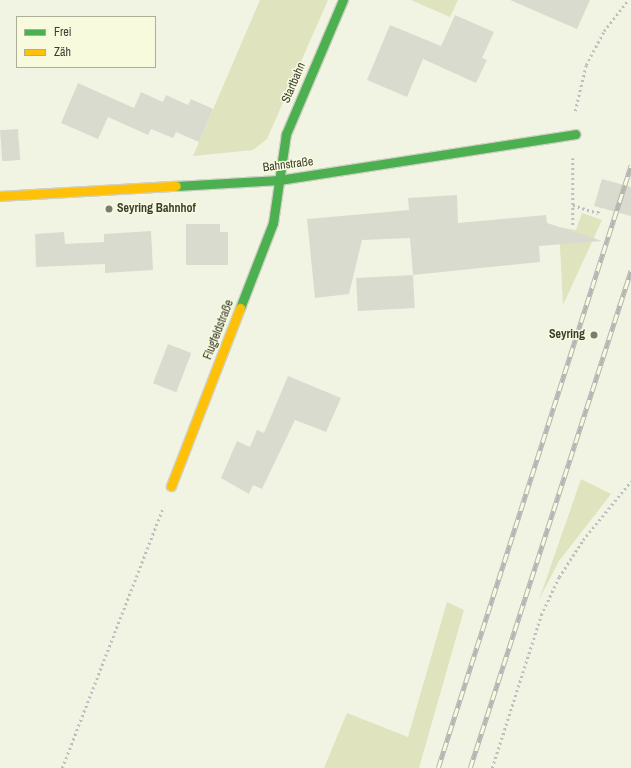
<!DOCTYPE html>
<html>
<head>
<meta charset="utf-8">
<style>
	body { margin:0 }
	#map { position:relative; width:631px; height:768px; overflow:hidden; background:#f2f4e3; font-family:"Archivo Narrow",sans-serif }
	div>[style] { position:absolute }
	.green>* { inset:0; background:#dfe3be }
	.building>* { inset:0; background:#d9dbce; transform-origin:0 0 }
	.path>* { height:2.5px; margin-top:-1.25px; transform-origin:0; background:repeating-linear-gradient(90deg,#bdbebe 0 2px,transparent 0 5px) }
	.roads { filter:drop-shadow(1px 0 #d0d1c5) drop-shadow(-1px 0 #d0d1c5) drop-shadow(0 1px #d0d1c5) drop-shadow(0 -1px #d0d1c5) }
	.fast>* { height:9px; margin:-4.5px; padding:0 4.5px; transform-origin:4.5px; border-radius:4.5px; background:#4caf50 }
	.slow>* { height:9px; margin:-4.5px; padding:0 4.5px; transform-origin:4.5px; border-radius:4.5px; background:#ffc107 }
	.rail>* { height:4.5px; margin-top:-2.25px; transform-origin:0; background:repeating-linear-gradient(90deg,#f7fadd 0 9px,#b5b5b3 0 18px); box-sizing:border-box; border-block:1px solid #b5b5b3 }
	.dots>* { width:11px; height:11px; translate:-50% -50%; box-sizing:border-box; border:2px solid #f7fadd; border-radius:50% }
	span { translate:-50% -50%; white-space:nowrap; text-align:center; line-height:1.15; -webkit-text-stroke:3px #f7fadd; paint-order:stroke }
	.street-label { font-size:12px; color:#3b3d31 }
	.poi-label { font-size:12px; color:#3b3d31; font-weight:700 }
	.left { translate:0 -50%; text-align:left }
	.right { translate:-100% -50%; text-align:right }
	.legend { position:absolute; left:16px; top:16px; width:140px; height:52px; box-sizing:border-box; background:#f7fadd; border:1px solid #acae98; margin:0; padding:5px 7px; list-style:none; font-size:12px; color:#3b3d31 }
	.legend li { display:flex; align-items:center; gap:8px; height:20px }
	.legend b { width:20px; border:1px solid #acae98 }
</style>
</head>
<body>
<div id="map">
	<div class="green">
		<i style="clip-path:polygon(260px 0,328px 0,267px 139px,253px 150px,193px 156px)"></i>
		<i style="clip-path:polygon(411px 0,458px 0,450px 17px)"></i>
		<i style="clip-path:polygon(582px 213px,602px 220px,563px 305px,559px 227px,576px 230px)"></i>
		<i style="clip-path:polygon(581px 479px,611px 494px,559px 561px,539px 600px)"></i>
		<i style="clip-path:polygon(447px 602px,464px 610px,419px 768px,324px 768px,347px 713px,408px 737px)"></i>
	</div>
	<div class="building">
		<i style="clip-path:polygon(510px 0,590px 0,577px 29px)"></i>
		<i style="clip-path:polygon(455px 15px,494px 32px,482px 58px,487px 60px,476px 83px,423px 59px,407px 97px,367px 80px,390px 25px,441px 46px)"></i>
		<i style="clip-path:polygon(78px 83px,134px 108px,141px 92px,163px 102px,166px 95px,188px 105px,191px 99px,213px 109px,199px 142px,176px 132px,173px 138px,151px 129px,148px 135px,108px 117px,98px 139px,61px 123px)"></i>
		<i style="left:18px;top:129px;width:31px;height:18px;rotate:86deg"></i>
		<i style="clip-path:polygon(602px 179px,631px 187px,631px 216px,594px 206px)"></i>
		<i style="clip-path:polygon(457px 195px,458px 223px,546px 215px,547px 223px,602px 241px,539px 246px,540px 262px,413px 275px,410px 238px,362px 240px,349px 294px,315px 298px,307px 219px,409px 210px,408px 198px)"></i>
		<i style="clip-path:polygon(186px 224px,220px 224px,220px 232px,228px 232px,228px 265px,186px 265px)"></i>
		<i style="clip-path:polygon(151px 231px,153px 270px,105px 273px,105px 264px,36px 267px,35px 234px,64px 232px,65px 244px,104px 242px,104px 234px)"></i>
		<i style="left:413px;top:275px;width:33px;height:57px;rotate:87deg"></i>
		<i style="left:168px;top:344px;width:25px;height:42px;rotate:21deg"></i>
		<i style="clip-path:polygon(288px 376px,341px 398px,326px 432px,295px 420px,262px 489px,253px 485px,249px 494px,221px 478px,237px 441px,250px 447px,257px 430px,264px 433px)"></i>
	</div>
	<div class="path">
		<i style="left:575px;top:111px;width:47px;rotate:-76.6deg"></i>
		<i style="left:586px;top:65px;width:38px;rotate:-62deg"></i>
		<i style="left:604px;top:31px;width:39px;rotate:-52deg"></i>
		<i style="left:573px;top:158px;width:68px;rotate:90deg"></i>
		<i style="left:573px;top:205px;width:26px;rotate:18deg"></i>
		<i style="left:598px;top:213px;width:5px;rotate:-79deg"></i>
		<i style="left:62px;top:768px;width:280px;rotate:-68.8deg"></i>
		<i style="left:492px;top:768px;width:161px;rotate:-72.2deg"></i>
		<i style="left:541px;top:615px;width:42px;rotate:-64.7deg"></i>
		<i style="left:559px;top:577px;width:44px;rotate:-57deg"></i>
		<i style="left:583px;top:540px;width:76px;rotate:-50.9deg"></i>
	</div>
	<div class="roads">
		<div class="fast">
			<i style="left:176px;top:186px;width:103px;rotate:-3.3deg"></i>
			<i style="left:279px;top:180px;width:300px;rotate:-8.8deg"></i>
			<i style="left:240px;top:308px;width:91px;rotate:-68.8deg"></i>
			<i style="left:273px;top:223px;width:90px;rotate:-81.7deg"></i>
			<i style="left:286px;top:134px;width:146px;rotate:-67deg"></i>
		</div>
		<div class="slow">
			<i style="left:0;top:196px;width:176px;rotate:-3.3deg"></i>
			<i style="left:171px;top:486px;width:191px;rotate:-68.8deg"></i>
		</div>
	</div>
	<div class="rail">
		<i style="left:438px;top:768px;width:633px;rotate:-72.25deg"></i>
		<i style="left:470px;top:768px;width:523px;rotate:-72.08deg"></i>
	</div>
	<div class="dots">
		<i style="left:109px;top:209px;background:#7b7d6f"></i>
		<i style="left:594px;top:335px;background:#7b7d6f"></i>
	</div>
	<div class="street-label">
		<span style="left:294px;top:83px;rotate:-67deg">Startbahn</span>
		<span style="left:288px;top:165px;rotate:-7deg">Bahnstraße</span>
		<span style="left:219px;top:330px;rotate:-69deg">Flugfeldstraße</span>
	</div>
	<div class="poi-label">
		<span class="left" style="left:117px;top:209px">Seyring Bahnhof</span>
		<span class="right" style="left:585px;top:335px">Seyring</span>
	</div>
	<ul class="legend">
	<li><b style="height:5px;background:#4caf50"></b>Frei</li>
	<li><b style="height:5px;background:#ffc107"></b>Zäh</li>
	</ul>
</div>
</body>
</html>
